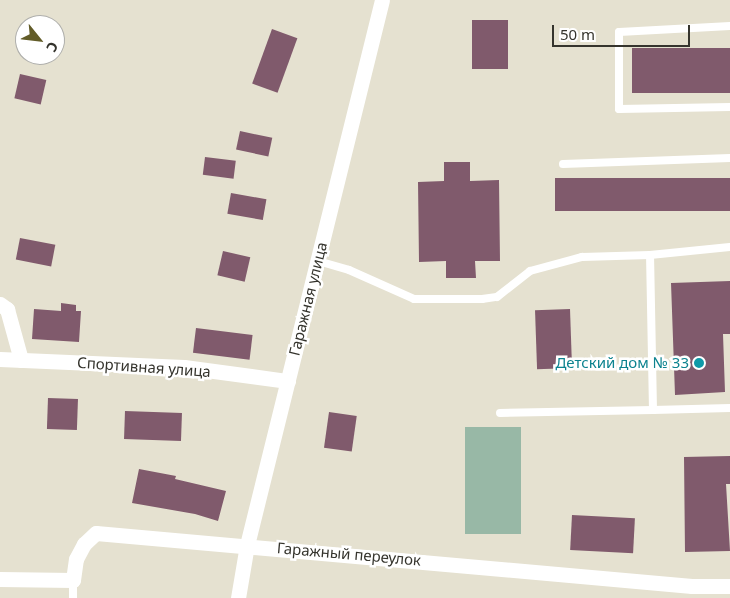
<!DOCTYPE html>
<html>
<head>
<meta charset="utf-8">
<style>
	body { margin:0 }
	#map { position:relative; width:730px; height:598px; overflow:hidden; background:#e5e1d0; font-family:"Noto Sans",sans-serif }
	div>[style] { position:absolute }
	.green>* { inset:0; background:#98b8a6; transform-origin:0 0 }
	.building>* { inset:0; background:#805a6c; transform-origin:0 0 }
	.lane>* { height:8px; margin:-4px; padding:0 4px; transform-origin:4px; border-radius:4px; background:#fff }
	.street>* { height:15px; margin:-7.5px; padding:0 7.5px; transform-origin:7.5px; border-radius:7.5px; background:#fff }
	.dots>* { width:14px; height:14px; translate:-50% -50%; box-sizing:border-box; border:2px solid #fff; border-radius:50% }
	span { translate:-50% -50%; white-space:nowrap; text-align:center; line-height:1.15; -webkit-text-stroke:5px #fff; paint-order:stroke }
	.street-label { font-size:15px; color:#35342d }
	.culture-label { font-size:15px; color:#0d838f }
	.right { translate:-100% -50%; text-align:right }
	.north { position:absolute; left:15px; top:15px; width:50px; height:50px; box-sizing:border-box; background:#fff; border:1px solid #aeaeab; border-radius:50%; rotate:119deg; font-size:14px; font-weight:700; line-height:20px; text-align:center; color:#35342d }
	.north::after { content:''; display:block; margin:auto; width:18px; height:22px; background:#625c28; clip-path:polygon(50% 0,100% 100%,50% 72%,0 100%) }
	.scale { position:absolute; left:552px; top:25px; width:138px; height:22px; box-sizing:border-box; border:2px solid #35342d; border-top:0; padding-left:6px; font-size:15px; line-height:18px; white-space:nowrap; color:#35342d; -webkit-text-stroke:4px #fff; paint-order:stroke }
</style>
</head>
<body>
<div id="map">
	<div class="green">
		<i style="left:465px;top:427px;width:56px;height:107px"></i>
	</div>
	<div class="building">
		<i style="left:472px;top:20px;width:36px;height:49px"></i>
		<i style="left:272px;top:29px;width:27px;height:58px;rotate:20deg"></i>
		<i style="left:632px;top:48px;width:98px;height:45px"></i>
		<i style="left:20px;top:74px;width:27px;height:25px;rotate:13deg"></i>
		<i style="left:240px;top:131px;width:33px;height:19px;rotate:12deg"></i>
		<i style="left:205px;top:157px;width:31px;height:18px;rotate:7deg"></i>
		<i style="clip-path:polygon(444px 162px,470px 162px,470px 181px,499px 180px,500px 261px,475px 261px,476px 278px,446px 278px,446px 261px,419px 262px,418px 182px,444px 181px)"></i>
		<i style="left:730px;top:178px;width:33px;height:175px;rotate:90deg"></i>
		<i style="left:231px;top:193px;width:36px;height:21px;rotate:10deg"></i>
		<i style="left:20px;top:238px;width:36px;height:22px;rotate:11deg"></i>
		<i style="left:223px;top:251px;width:28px;height:25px;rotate:13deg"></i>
		<i style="clip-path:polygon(730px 281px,730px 334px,723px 334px,725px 392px,675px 395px,671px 283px)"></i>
		<i style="clip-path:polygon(61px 303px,76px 305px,76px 311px,81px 311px,79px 342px,32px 339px,34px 309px,61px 311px)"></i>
		<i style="left:570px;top:309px;width:59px;height:35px;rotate:88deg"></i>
		<i style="left:196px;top:328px;width:57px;height:25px;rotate:7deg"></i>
		<i style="left:48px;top:398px;width:30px;height:31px;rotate:2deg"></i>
		<i style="left:125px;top:411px;width:57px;height:28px;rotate:2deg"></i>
		<i style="left:329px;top:412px;width:28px;height:36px;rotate:8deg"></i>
		<i style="clip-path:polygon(730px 456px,730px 484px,726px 484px,730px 551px,685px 552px,684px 457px)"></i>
		<i style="clip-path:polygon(139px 469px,176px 476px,175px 479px,226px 491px,218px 521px,195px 514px,132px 503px)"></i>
		<i style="left:572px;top:515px;width:63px;height:35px;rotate:3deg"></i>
	</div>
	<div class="lane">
		<i style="left:730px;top:26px;width:111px;rotate:176.9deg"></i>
		<i style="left:619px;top:32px;width:77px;rotate:90deg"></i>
		<i style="left:619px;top:109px;width:111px;rotate:-1deg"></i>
		<i style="left:563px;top:164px;width:167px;rotate:-2.1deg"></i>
		<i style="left:318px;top:261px;width:32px;rotate:16deg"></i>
		<i style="left:349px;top:270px;width:71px;rotate:24deg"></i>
		<i style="left:414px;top:299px;width:68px"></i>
		<i style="left:482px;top:299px;width:15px;rotate:-8deg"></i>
		<i style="left:497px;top:297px;width:42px;rotate:-38.2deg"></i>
		<i style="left:530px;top:271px;width:54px;rotate:-15.1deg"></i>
		<i style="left:582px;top:257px;width:68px;rotate:-1.7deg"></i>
		<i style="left:653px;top:410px;width:77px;rotate:-1.5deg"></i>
		<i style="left:500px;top:413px;width:153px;rotate:-1.1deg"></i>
		<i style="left:653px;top:410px;width:155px;rotate:-91.1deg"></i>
		<i style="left:650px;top:255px;width:80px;rotate:-5.7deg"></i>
		<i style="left:73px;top:580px;width:18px;rotate:90deg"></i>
	</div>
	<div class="street">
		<i style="left:0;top:304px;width:9px;rotate:36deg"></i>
		<i style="left:7px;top:309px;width:53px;rotate:74.6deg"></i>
		<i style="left:0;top:359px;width:184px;rotate:2.5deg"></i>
		<i style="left:184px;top:367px;width:105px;rotate:7.7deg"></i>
		<i style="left:0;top:579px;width:73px;rotate:0.8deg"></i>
		<i style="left:73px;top:580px;width:21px;rotate:-82deg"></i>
		<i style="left:76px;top:559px;width:17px;rotate:-62deg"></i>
		<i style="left:84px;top:544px;width:16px;rotate:-43deg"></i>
		<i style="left:96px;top:533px;width:598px;rotate:5.08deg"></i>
		<i style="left:692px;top:586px;width:38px"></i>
		<i style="left:238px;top:598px;width:54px;rotate:-80.4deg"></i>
		<i style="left:247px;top:545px;width:561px;rotate:-76.09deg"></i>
	</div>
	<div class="dots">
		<i style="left:699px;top:363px;background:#0f9aa8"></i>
	</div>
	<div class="street-label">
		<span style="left:308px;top:299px;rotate:-76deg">Гаражная улица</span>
		<span style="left:144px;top:367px;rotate:4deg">Спортивная улица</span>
		<span style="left:349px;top:554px;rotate:5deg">Гаражный переулок</span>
	</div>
	<div class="culture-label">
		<span class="right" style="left:689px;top:363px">Детский дом № 33</span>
	</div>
	<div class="north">С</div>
	<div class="scale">50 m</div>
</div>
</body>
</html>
